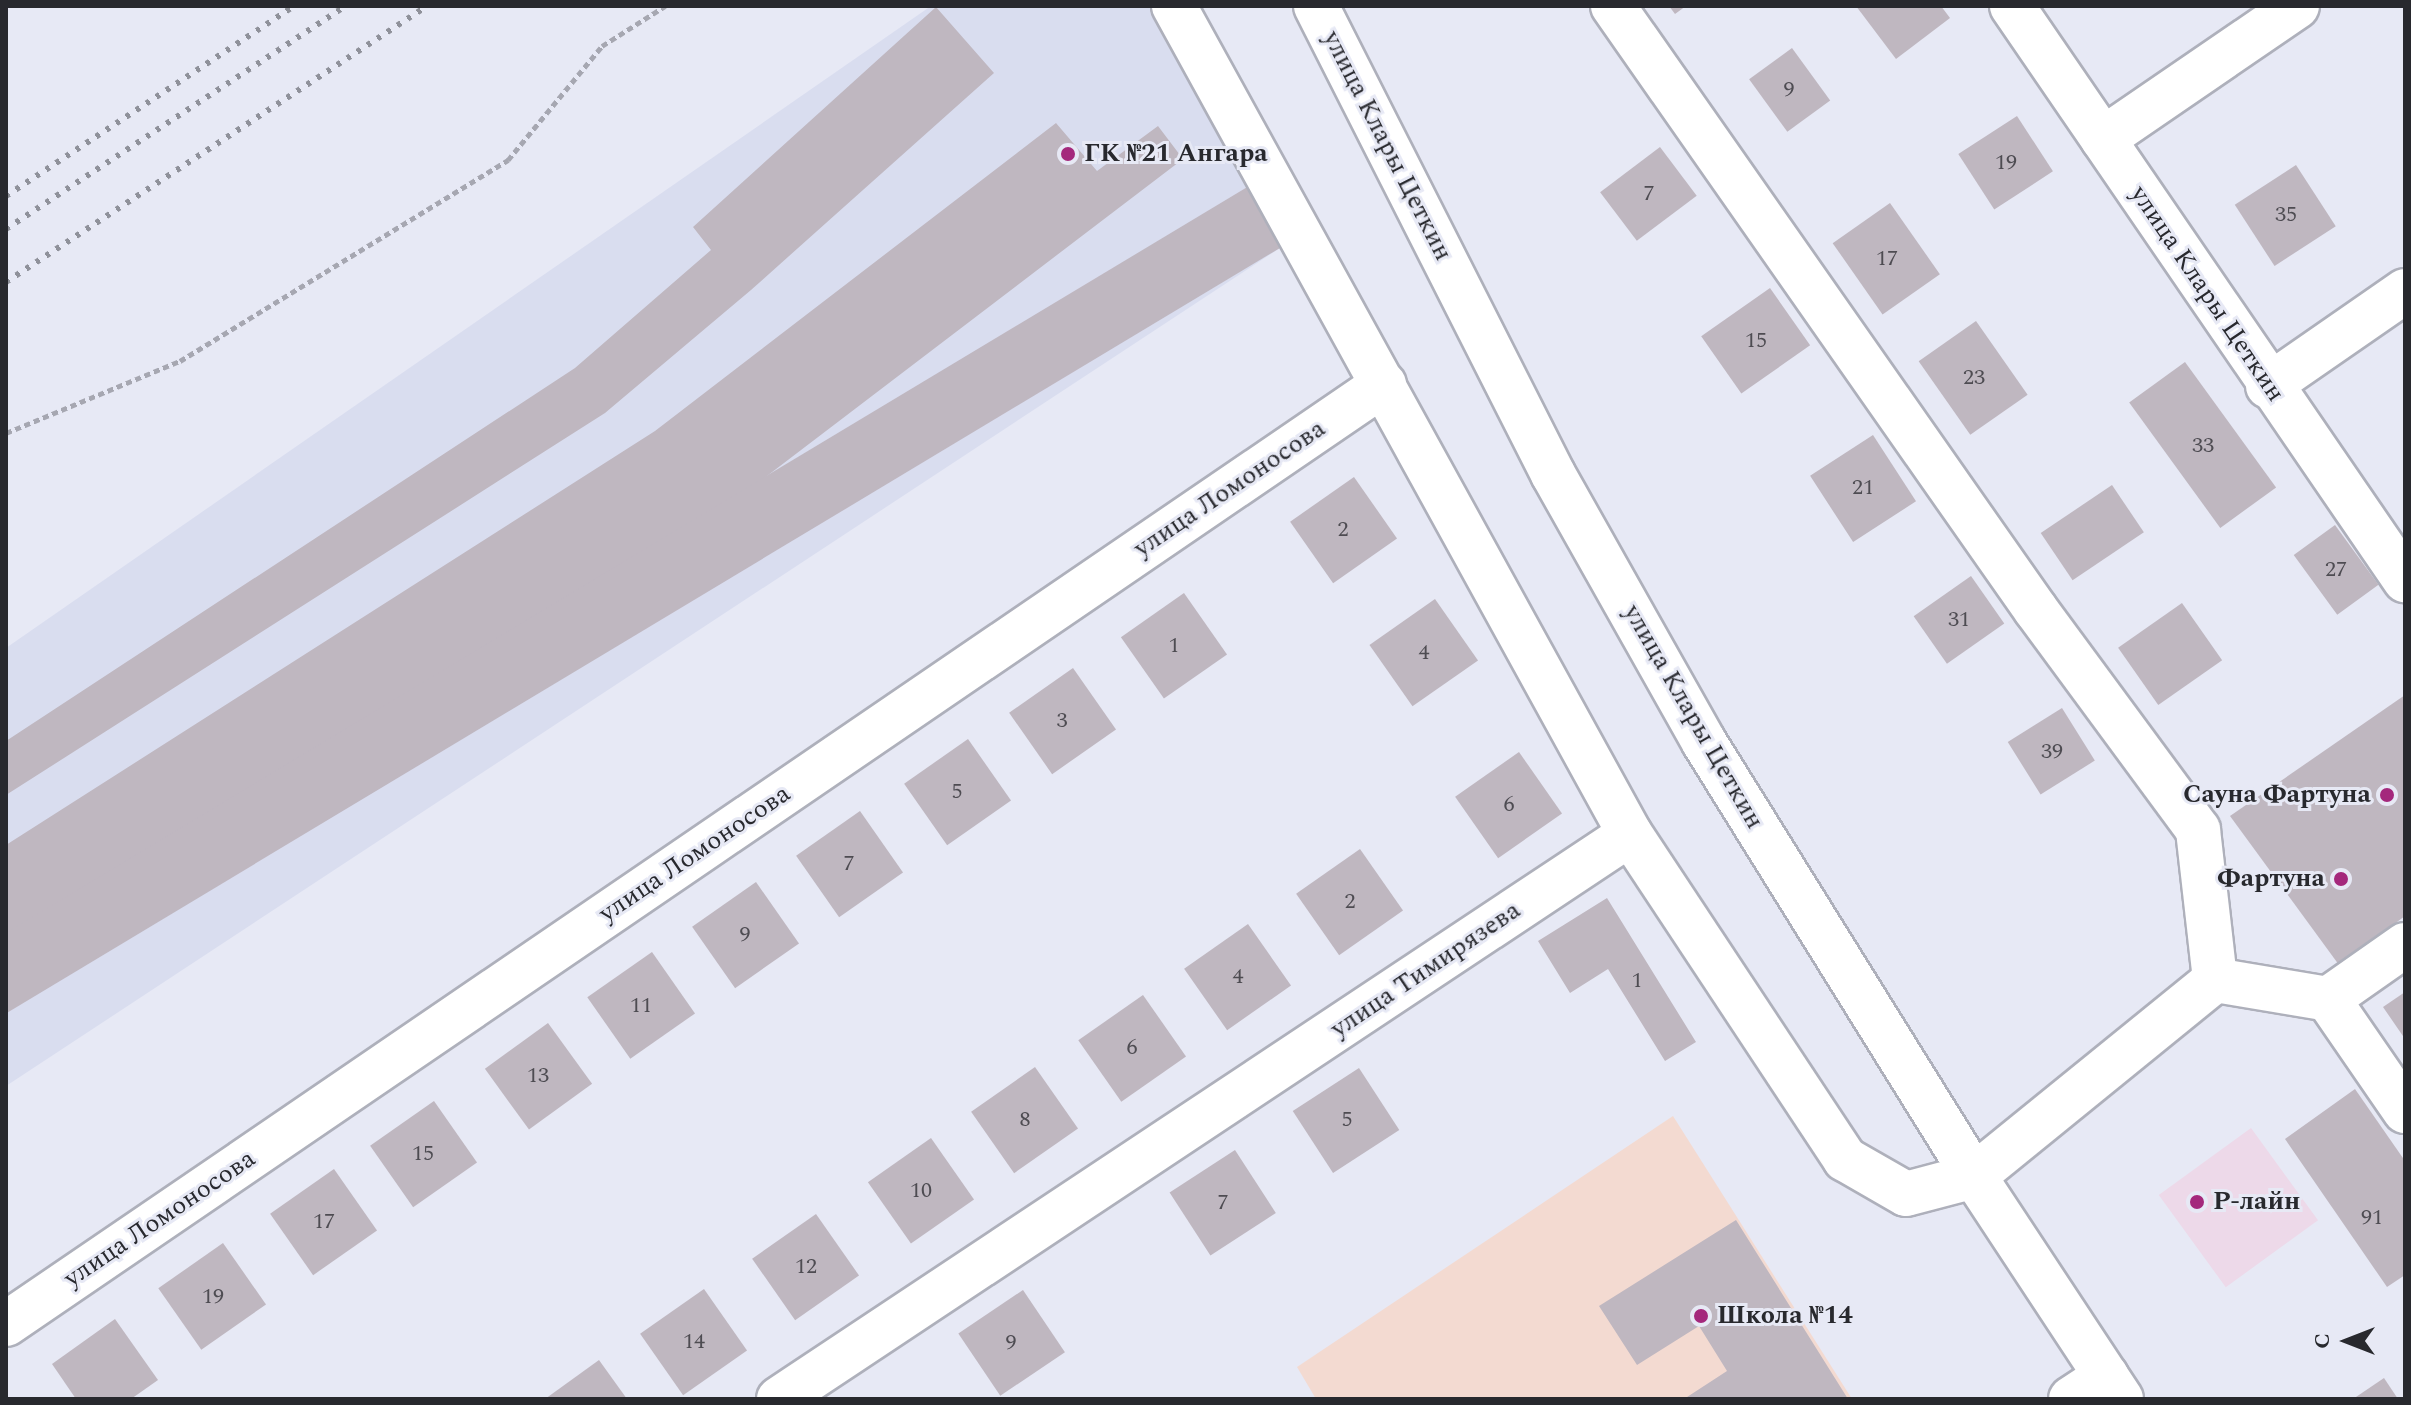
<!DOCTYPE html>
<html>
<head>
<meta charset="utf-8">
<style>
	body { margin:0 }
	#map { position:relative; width:2411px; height:1405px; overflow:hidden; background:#e7e9f5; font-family:Spectral,serif }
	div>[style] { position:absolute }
	.commercial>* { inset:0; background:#edd9e9; transform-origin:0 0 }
	.built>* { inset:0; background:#d9ddef }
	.education>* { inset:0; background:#f3dad1 }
	.building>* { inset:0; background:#bfb7c0; transform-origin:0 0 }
	.path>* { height:5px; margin-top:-2.5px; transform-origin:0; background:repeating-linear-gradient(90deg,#a6a7b1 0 6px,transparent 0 10px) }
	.roads { filter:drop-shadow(2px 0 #aeb0bb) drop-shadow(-2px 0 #aeb0bb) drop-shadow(0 2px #aeb0bb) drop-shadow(0 -2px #aeb0bb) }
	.minor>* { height:44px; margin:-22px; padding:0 22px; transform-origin:22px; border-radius:22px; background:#fff }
	.rail>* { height:6px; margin-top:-3px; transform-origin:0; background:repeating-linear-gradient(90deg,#8f919a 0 4px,transparent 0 12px) }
	.dots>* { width:22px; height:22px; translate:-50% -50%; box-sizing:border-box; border:4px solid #e7e9f5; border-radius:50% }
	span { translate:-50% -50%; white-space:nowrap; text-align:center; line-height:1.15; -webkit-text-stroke:6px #e7e9f5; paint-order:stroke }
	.number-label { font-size:22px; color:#4e4c52 }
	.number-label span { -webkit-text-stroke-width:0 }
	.street-label { font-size:26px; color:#28292e }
	.poi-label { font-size:26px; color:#28292e; font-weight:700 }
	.left { translate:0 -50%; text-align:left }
	.right { translate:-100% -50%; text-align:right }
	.frame { position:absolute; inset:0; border:8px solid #28292e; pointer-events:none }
	.north { position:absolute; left:2307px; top:1301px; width:80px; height:80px; -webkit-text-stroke:6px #e7e9f5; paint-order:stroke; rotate:270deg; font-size:22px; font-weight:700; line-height:32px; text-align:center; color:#28292e }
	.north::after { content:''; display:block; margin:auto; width:28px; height:36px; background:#28292e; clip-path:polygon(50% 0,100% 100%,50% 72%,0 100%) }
</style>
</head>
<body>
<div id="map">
	<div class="commercial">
		<i style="left:2251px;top:1128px;width:114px;height:114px;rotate:54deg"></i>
	</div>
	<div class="built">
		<i style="clip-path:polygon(931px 6px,1151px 6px,1289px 242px,6px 1086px,6px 648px)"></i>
	</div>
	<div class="education">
		<i style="clip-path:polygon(1673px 1116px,1852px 1399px,1316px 1399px,1297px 1367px)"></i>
	</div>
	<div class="building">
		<i style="clip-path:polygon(1669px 6px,1686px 6px,1675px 14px)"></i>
		<i style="clip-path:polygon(1856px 6px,1941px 6px,1950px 18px,1896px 59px)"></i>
		<i style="clip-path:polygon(936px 7px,994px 73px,751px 290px,605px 413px,6px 795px,6px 741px,575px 368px,711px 250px,693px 227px)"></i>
		<i style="left:1792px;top:48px;width:65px;height:53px;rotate:54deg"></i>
		<i style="left:2017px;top:116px;width:66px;height:70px;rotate:57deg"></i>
		<i style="clip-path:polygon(1056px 123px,1097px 171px,1158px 126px,1183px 159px,709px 520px,6px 964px,6px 845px,655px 431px)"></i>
		<i style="left:1660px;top:147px;width:61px;height:75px;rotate:53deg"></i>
		<i style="left:2296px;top:165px;width:73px;height:73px;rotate:57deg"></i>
		<i style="left:1254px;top:183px;width:69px;height:1497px;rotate:59deg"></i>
		<i style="left:1890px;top:203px;width:87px;height:70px;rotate:55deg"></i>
		<i style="left:1770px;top:288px;width:70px;height:84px;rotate:55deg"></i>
		<i style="left:1976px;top:321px;width:90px;height:70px;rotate:55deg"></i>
		<i style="left:2185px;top:362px;width:155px;height:69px;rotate:54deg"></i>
		<i style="left:1873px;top:435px;width:79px;height:75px;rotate:57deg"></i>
		<i style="left:1354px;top:477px;width:75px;height:78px;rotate:55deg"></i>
		<i style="left:2112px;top:485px;width:57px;height:86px;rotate:56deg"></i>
		<i style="left:2335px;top:525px;width:74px;height:51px;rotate:54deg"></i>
		<i style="left:1971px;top:576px;width:58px;height:70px;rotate:55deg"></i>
		<i style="left:1184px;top:593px;width:75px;height:77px;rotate:55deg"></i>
		<i style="left:1435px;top:599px;width:75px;height:80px;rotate:55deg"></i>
		<i style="left:2182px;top:603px;width:70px;height:78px;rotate:55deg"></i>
		<i style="left:1073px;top:668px;width:75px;height:78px;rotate:55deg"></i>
		<i style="clip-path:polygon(2405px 695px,2405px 916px,2339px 965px,2230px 816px)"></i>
		<i style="left:2062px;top:708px;width:62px;height:64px;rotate:58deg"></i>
		<i style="left:968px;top:739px;width:75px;height:78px;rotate:55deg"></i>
		<i style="left:1519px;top:752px;width:75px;height:78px;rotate:55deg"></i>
		<i style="left:860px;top:811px;width:75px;height:78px;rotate:55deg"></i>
		<i style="left:1360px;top:849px;width:75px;height:78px;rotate:55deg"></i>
		<i style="left:756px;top:882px;width:75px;height:78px;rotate:55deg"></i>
		<i style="clip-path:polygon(1607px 898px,1696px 1042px,1665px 1061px,1608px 969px,1570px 993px,1538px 941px)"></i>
		<i style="left:1248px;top:924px;width:75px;height:78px;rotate:55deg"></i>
		<i style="left:652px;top:952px;width:75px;height:79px;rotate:55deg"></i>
		<i style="clip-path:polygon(2405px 992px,2405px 1039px,2383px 1007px)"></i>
		<i style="left:1143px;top:995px;width:75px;height:79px;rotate:55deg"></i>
		<i style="left:548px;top:1023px;width:75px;height:78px;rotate:54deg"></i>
		<i style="left:1035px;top:1067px;width:75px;height:78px;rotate:55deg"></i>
		<i style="left:1359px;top:1068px;width:74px;height:79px;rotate:57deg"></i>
		<i style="clip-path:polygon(2355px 1089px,2405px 1161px,2405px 1275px,2387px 1287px,2285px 1139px)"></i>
		<i style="left:434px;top:1101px;width:75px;height:78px;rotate:55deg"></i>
		<i style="left:931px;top:1138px;width:75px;height:77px;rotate:55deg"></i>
		<i style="left:1235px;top:1150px;width:75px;height:78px;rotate:57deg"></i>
		<i style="left:334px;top:1169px;width:75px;height:78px;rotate:55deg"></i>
		<i style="left:816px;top:1214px;width:75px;height:78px;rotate:55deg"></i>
		<i style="clip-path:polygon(1736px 1220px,1848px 1399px,1684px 1399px,1727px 1371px,1699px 1326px,1637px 1365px,1599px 1306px)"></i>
		<i style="left:223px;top:1243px;width:75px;height:79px;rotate:55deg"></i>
		<i style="left:704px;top:1289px;width:75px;height:78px;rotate:55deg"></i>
		<i style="left:1023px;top:1290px;width:75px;height:78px;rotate:56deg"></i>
		<i style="clip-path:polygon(115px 1319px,158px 1380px,131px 1399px,76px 1399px,52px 1364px)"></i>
		<i style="clip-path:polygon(599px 1360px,627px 1399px,545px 1399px)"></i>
		<i style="clip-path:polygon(2384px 1378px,2398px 1399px,2353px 1399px)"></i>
	</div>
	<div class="path">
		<i style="left:6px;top:433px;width:188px;rotate:-22.5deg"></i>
		<i style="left:180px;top:361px;width:385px;rotate:-31.5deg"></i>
		<i style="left:508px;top:160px;width:148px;rotate:-50.5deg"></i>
		<i style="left:602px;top:46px;width:75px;rotate:-32.4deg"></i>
	</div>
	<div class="roads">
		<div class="minor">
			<i style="left:1174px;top:6px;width:945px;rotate:61.16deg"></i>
			<i style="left:1316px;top:6px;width:525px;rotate:63.14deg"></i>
			<i style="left:1553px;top:474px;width:308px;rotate:60.6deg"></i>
			<i style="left:1704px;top:742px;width:511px;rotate:58.11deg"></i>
			<i style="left:1974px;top:1176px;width:267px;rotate:56.6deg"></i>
			<i style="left:1613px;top:6px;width:737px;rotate:55deg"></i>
			<i style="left:2036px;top:610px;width:273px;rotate:53.6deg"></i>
			<i style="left:2198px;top:830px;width:151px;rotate:83.5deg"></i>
			<i style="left:2215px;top:980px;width:115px;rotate:9.5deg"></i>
			<i style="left:2328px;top:999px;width:136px;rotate:55.5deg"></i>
			<i style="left:2012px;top:6px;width:696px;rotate:55.6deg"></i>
			<i style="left:2103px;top:139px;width:235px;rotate:-34.4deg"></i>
			<i style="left:2268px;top:386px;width:167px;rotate:-34.7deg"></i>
			<i style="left:2328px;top:999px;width:94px;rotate:-35deg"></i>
			<i style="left:6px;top:1324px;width:1668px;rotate:-34.3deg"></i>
			<i style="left:779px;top:1399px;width:1021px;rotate:-33.58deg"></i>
			<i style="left:1630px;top:834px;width:390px;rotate:56.5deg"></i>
			<i style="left:1845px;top:1159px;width:70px;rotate:29.8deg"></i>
			<i style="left:1906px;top:1194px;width:70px;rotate:-14.8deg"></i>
			<i style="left:1974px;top:1176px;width:311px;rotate:-39.1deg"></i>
			<i style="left:2071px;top:1399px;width:42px;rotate:-33.3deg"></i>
		</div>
	</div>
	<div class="rail">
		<i style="left:6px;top:196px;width:345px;rotate:-33.4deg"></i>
		<i style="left:6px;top:229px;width:407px;rotate:-33.3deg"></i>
		<i style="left:6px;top:282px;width:503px;rotate:-33.25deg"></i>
	</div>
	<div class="dots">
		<i style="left:1068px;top:154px;background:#a4287c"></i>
		<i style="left:2387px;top:795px;background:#a4287c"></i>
		<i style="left:2341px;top:879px;background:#a4287c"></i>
		<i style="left:2197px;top:1202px;background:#a4287c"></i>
		<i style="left:1701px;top:1316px;background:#a4287c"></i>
	</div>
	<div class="number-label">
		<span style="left:1789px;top:90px">9</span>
		<span style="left:2006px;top:163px">19</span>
		<span style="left:1649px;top:194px">7</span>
		<span style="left:2286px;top:215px">35</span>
		<span style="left:1887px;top:259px">17</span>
		<span style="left:1756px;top:341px">15</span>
		<span style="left:1974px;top:378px">23</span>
		<span style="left:2203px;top:446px">33</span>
		<span style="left:1863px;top:488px">21</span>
		<span style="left:1343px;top:530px">2</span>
		<span style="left:2336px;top:570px">27</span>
		<span style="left:1959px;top:620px">31</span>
		<span style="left:1174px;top:646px">1</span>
		<span style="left:1424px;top:653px">4</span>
		<span style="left:1062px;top:721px">3</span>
		<span style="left:2052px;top:752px">39</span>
		<span style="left:957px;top:792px">5</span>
		<span style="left:1509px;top:805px">6</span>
		<span style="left:849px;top:864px">7</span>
		<span style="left:1350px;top:902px">2</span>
		<span style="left:745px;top:935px">9</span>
		<span style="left:1238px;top:977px">4</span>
		<span style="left:1637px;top:981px">1</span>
		<span style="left:641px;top:1006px">11</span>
		<span style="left:1132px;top:1048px">6</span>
		<span style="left:538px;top:1076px">13</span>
		<span style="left:1025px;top:1120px">8</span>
		<span style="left:1347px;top:1120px">5</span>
		<span style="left:423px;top:1154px">15</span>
		<span style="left:921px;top:1191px">10</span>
		<span style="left:1223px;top:1203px">7</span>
		<span style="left:2372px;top:1218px">91</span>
		<span style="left:324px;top:1222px">17</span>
		<span style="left:806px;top:1267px">12</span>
		<span style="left:213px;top:1297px">19</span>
		<span style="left:694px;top:1342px">14</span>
		<span style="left:1011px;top:1343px">9</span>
	</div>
	<div class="street-label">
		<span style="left:1387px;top:146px;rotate:63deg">улица Клары Цеткин</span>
		<span style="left:2207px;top:294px;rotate:56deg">улица Клары Цеткин</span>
		<span style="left:1230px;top:489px;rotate:-34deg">улица Ломоносова</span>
		<span style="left:1693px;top:717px;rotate:60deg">улица Клары Цеткин</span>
		<span style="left:695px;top:854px;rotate:-34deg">улица Ломоносова</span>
		<span style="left:1426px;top:970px;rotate:-34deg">улица Тимирязева</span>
		<span style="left:160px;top:1219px;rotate:-34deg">улица Ломоносова</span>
	</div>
	<div class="poi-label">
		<span class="left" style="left:1084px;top:154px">ГК №21 Ангара</span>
		<span class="right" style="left:2371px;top:795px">Сауна Фартуна</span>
		<span class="right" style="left:2325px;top:879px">Фартуна</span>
		<span class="left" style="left:2213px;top:1202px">Р-лайн</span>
		<span class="left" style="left:1717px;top:1316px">Школа №14</span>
	</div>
	<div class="frame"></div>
	<div class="north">С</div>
</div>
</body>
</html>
